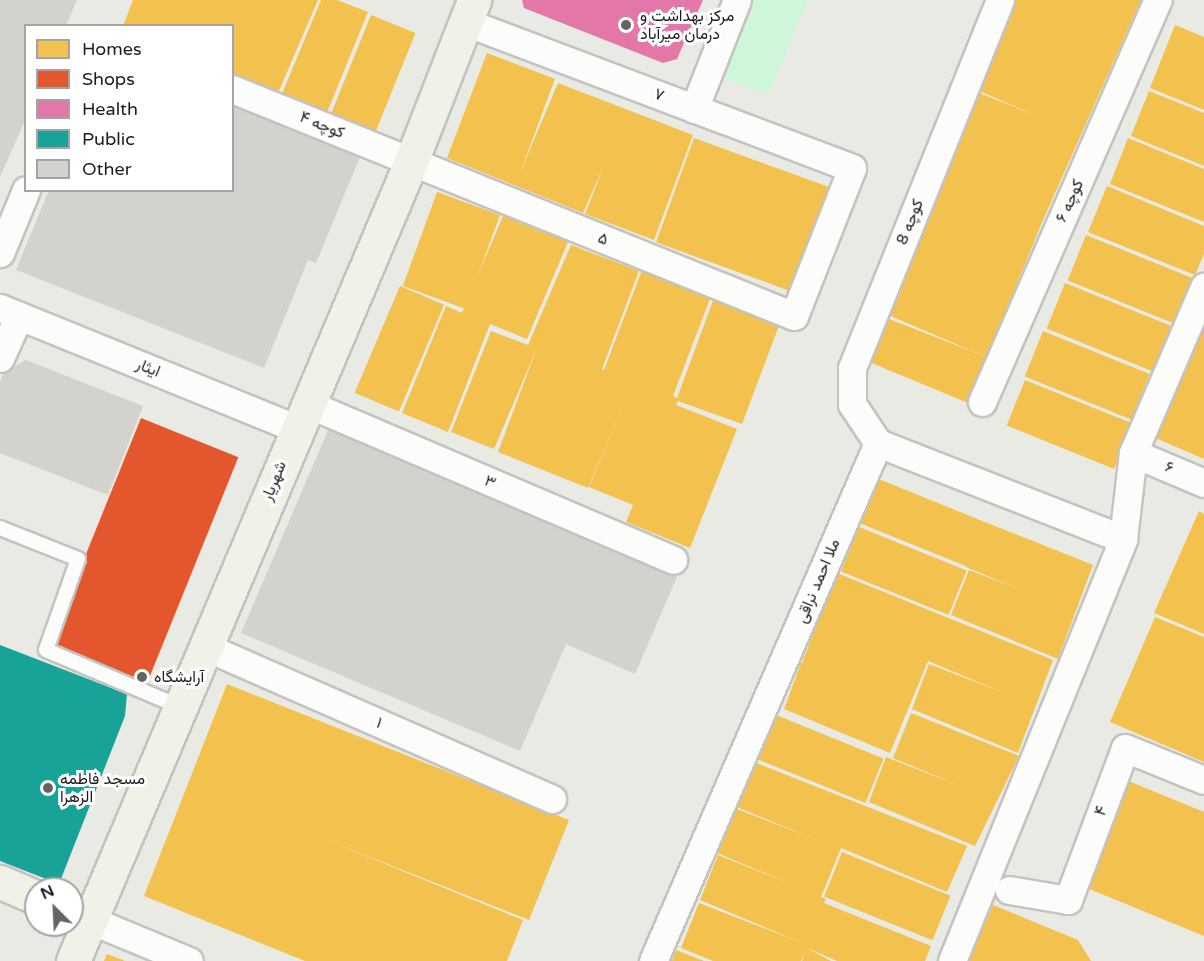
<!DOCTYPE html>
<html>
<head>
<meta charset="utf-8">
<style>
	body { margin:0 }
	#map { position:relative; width:1204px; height:961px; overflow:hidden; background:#eaeae4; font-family:"Varela Round",Vazirmatn,sans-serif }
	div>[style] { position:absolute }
	.park>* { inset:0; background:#cef6d8 }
	.homes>* { inset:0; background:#f2c14e; transform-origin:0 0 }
	.shops>* { inset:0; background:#e4572e; transform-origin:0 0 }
	.health>* { inset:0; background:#e377a8 }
	.public>* { inset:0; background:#17a398 }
	.building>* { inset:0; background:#d3d2cc }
	.roads { filter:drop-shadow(2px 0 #c3c3c0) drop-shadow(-2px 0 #c3c3c0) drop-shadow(0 2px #c3c3c0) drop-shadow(0 -2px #c3c3c0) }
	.service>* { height:14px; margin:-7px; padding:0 7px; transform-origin:7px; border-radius:7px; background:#fcfcfb }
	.minor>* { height:27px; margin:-13.5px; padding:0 13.5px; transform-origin:13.5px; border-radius:13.5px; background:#fcfcfb }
	.secondary>* { height:33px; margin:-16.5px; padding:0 16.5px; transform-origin:16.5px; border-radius:16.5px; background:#f0f2e8 }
	.dots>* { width:16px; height:16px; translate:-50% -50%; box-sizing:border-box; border:3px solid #fff; border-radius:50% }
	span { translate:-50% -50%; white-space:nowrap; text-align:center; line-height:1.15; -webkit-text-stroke:6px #fff; paint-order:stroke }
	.poi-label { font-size:16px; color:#1c1c1c }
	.left { translate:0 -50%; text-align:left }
	.street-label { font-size:16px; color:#1c1c1c }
	.legend { position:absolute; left:24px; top:24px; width:210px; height:168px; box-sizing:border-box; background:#fff; border:2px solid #a4a4a4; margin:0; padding:8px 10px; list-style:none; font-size:18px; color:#1c1c1c }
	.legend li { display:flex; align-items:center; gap:12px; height:30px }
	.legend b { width:30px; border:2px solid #a4a4a4 }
	.north { position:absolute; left:24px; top:877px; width:60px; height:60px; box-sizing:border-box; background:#fff; border:2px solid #a4a4a4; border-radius:50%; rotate:336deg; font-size:16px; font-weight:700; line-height:24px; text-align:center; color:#1c1c1c }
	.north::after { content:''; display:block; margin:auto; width:21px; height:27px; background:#646462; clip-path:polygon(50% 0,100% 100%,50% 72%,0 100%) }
</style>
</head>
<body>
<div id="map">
	<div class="park">
		<i style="clip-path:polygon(753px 0,808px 0,768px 95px,721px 76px)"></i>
	</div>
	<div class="homes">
		<i style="clip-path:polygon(133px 0,318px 0,275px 100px,232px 77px,232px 26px,123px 26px)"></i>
		<i style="clip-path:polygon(321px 0,337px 0,368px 12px,324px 120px,279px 101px)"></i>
		<i style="clip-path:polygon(1014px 0,1141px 0,1043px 220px,968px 403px,862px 359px,879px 315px,984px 356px,881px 312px,974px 91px,1035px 115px,977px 90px)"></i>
		<i style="left:371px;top:15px;width:48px;height:116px;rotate:22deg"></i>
		<i style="clip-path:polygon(1175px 25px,1204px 37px,1204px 110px,1150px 88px)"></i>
		<i style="clip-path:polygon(487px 53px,555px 79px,520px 173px,558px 83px,693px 135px,654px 240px,585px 214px,605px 163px,583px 213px,447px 158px)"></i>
		<i style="clip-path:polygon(1149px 91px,1204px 113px,1204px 166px,1131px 136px)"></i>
		<i style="left:694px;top:138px;width:145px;height:111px;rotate:20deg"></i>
		<i style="clip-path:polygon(1128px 138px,1204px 169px,1204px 222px,1110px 184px)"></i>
		<i style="clip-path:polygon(1107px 186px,1204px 226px,1204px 254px,1195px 275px,1088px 232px)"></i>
		<i style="left:437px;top:192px;width:67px;height:100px;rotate:20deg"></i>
		<i style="clip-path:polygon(503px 216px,568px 242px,527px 339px,490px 324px,448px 432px,402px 413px,446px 306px,462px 313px)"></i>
		<i style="left:1086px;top:235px;width:116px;height:49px;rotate:22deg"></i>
		<i style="clip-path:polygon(571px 245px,639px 271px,602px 369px,604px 370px,642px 270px,711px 296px,673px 396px,677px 398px,714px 298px,780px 323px,742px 424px,678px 401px,676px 405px,737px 429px,690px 548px,626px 522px,633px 505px,589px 487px,631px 385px,588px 488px,498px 452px,537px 348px,494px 449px,451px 432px,491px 331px,528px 345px)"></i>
		<i style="left:1065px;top:283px;width:116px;height:49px;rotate:22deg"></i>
		<i style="left:400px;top:286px;width:48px;height:116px;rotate:23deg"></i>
		<i style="clip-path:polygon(1204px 313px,1204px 459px,1153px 437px)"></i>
		<i style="left:1043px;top:331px;width:115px;height:49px;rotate:22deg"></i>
		<i style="left:1025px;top:380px;width:116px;height:49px;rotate:22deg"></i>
		<i style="left:876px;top:478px;width:118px;height:48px;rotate:22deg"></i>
		<i style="clip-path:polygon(1199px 511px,1204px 514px,1204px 634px,1154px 613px)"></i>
		<i style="clip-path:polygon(985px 522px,1093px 565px,1058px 659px,951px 615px,969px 570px,1016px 588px,966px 567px)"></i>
		<i style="left:859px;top:527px;width:116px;height:48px;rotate:22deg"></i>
		<i style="clip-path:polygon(837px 573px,1053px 660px,1018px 753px,912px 709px,929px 664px,1004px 693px,928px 661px,890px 753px,784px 709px,801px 663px,813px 667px,802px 663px)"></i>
		<i style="clip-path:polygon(1155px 617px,1204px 637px,1204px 762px,1110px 722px)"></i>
		<i style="clip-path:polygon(227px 684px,569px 820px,529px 920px,319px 837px,523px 920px,507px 961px,305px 961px,144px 896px)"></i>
		<i style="clip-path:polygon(911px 713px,1019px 756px,975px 846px,869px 802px,886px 757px,962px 787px,893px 758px)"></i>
		<i style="left:776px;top:715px;width:116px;height:48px;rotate:22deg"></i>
		<i style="clip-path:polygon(751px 761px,967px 846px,947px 892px,841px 848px,821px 897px,826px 899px,824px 903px,931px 946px,925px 961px,837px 961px,807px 948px,831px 961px,802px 961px,805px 951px,801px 961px,713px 961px,681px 948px,699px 903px,805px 944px,700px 900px,718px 855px,791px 884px,715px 852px,732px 807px,817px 840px,734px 806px)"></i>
		<i style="clip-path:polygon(1126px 780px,1204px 812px,1204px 936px,1082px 886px)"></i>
		<i style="left:842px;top:852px;width:117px;height:48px;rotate:22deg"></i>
		<i style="clip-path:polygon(993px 905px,1078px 940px,1091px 961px,969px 961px)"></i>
		<i style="clip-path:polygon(676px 950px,704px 961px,672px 961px)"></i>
		<i style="clip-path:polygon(107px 954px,125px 961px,104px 961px)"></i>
	</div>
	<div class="shops">
		<i style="left:141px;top:418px;width:105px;height:251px;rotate:22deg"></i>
	</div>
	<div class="health">
		<i style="clip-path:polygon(522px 0,703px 0,677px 59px,663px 63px,524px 8px)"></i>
	</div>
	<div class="public">
		<i style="clip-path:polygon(0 645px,127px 694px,125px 716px,59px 884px,0 861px)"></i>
	</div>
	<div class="building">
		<i style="clip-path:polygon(0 0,77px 0,66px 26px,26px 26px,26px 118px,0 177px)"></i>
		<i style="clip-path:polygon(232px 100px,362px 152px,316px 263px,308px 260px,264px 368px,16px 270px,49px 190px,232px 190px)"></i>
		<i style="clip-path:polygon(26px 360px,143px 406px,108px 495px,0 453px,0 383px,4px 372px)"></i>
		<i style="clip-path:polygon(329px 428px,677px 577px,635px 674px,566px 644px,520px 751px,241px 633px)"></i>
	</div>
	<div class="roads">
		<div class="service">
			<i style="left:0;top:528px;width:84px;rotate:21.7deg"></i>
			<i style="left:78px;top:559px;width:96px;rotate:109.4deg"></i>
			<i style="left:46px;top:650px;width:146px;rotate:23deg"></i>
		</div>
		<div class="minor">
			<i style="left:232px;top:89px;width:606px;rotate:21.99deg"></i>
			<i style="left:794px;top:316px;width:159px;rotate:-68.6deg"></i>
			<i style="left:852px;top:168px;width:413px;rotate:-159.3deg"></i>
			<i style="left:694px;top:109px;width:117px;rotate:-68.5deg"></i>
			<i style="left:0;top:253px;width:68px;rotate:-67.6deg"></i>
			<i style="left:0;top:308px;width:318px;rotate:22.1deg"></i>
			<i style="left:0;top:358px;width:46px;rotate:-65.7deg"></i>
			<i style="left:982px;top:402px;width:439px;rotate:-66.4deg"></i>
			<i style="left:308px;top:404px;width:397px;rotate:23.1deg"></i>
			<i style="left:878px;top:443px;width:47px;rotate:-123.7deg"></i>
			<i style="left:852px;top:404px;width:36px;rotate:-90deg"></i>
			<i style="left:852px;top:368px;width:397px;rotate:-68.1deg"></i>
			<i style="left:1133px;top:453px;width:77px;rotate:22.9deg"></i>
			<i style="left:206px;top:647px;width:378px;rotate:23.7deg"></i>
			<i style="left:1009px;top:890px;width:60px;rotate:9.6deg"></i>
			<i style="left:1068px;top:900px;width:162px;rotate:-69.4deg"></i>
			<i style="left:1125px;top:748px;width:85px;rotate:22.1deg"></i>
			<i style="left:90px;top:920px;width:107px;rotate:22.5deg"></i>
			<i style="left:653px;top:961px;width:565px;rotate:-66.52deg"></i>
			<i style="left:878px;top:443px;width:263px;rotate:21.4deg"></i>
			<i style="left:952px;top:961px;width:455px;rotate:-67.9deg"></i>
			<i style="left:1123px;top:539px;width:87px;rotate:-83.4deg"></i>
			<i style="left:1133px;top:453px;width:181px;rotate:-66.8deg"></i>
		</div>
		<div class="secondary">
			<i style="left:0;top:882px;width:39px;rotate:23deg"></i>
			<i style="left:73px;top:961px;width:868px;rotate:-67.07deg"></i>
			<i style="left:411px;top:162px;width:174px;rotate:-68.7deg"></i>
		</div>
	</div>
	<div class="dots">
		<i style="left:626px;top:25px;background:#646462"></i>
		<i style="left:142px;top:677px;background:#646462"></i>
		<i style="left:48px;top:788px;background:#646462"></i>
	</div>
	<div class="poi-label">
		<span class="left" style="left:640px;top:25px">مرکز بهداشت و<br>درمان میرآباد</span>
		<span class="left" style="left:154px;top:677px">آرایشگاه</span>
		<span class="left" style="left:60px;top:788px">مسجد فاطمه<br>الزهرا</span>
	</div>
	<div class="street-label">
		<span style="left:659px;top:95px;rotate:21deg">۷</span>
		<span style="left:322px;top:125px;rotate:22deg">کوچه ۴</span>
		<span style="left:1070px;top:201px;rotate:-66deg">کوچه ۶</span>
		<span style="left:910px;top:222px;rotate:-68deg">کوچه 8</span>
		<span style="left:603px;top:239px;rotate:22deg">۵</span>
		<span style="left:148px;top:368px;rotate:22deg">ایثار</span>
		<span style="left:1169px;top:468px;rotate:23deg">۶</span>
		<span style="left:274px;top:481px;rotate:-68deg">شهریار</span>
		<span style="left:490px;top:482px;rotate:23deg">۳</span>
		<span style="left:818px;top:581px;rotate:-67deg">ملا احمد نراقی</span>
		<span style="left:379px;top:723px;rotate:24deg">۱</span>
		<span style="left:1101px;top:811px;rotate:-69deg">۴</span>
	</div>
	<ul class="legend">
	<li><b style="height:16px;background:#f2c14e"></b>Homes</li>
	<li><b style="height:16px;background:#e4572e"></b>Shops</li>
	<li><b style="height:16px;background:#e377a8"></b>Health</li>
	<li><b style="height:16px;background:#17a398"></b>Public</li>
	<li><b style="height:16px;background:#d3d2cc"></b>Other</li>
	</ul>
	<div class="north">N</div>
</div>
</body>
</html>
